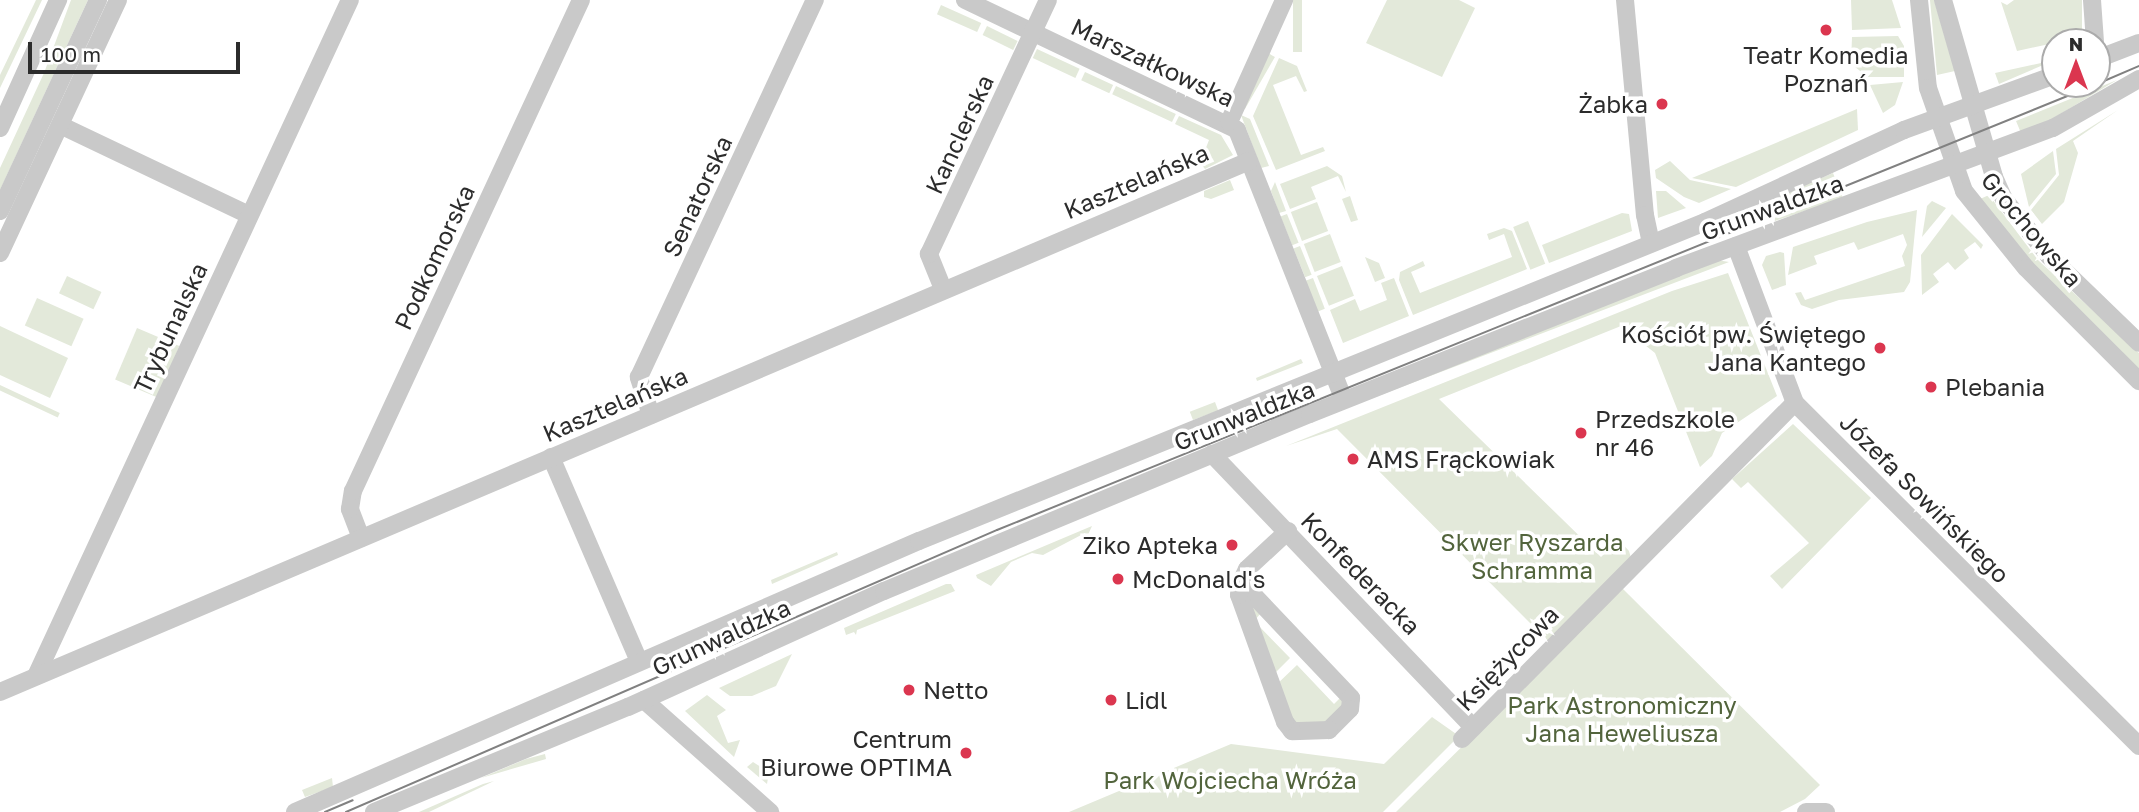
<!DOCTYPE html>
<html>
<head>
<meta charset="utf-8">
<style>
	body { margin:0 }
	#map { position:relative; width:2139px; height:812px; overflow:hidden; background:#fff; font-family:"Golos Text",sans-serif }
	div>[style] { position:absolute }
	.green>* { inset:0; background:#e3e9da; transform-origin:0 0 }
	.minor>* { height:18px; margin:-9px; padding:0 9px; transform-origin:9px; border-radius:9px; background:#c9c9c9 }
	.tram>* { height:2px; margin:-1px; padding:0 1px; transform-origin:1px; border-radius:1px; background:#818181 }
	.dots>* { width:19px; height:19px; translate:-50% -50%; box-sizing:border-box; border:4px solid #fff; border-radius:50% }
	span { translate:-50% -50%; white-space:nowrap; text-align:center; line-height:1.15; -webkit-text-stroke:7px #fff; paint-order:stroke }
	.poi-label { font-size:24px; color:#2c2c2c }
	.right { translate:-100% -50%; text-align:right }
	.left { translate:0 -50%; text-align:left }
	.street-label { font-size:24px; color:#2c2c2c }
	.park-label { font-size:24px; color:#52643c }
	.north { position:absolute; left:2041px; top:28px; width:70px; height:70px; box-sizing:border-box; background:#fff; border:2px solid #ababab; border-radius:50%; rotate:0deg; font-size:19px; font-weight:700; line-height:28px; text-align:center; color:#2c2c2c }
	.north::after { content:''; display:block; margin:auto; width:24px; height:32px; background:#db364f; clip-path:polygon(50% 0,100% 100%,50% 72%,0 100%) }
	.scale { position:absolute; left:28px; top:42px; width:212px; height:32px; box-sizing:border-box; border:4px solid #2c2c2c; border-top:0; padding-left:9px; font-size:21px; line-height:24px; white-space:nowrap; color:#2c2c2c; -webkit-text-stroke:5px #fff; paint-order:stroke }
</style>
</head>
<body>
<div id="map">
	<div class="green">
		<i style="clip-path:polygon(36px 0,42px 0,0 88px,0 75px)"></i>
		<i style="clip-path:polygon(71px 0,88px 0,0 190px,0 168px,44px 73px)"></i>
		<i style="left:1293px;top:0;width:9px;height:52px"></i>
		<i style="clip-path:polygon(1387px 0,1459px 0,1475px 8px,1442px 77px,1366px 43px)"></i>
		<i style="clip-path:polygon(1851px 0,1892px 0,1901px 28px,1852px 30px)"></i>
		<i style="clip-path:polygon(1930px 0,1934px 0,1955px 71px,1937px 75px)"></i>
		<i style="clip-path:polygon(2014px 0,2082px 0,2082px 37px,2017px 51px,2001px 2px,2007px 5px)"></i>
		<i style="left:941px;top:5px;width:44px;height:10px;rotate:24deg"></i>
		<i style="left:987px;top:26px;width:34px;height:10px;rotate:26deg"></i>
		<i style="clip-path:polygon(1898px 36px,1904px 46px,1904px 77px,1868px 77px,1851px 64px,1852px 37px)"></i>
		<i style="left:1037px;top:49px;width:47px;height:10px;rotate:25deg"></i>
		<i style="left:1268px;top:53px;width:8px;height:60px;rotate:30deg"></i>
		<i style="clip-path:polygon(1279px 58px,1297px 66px,1307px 91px,1304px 92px,1296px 76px,1273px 85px,1301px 155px,1323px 147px,1325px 151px,1276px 170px,1253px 116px)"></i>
		<i style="clip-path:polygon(2055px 60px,1999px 84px,1995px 73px)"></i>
		<i style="left:1085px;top:72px;width:31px;height:9px;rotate:25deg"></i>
		<i style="clip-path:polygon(2117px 80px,2052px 119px,2021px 133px,2016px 121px)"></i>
		<i style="clip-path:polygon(1903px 82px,1895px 105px,1883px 113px,1870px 85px)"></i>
		<i style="left:1116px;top:86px;width:66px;height:9px;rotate:25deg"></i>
		<i style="clip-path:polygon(1857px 109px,1858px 130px,1736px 187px,1692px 178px)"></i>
		<i style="clip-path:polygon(2118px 110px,2073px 141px,2078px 153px,2064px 202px,2042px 224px,2031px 210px,2059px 175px,2056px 149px)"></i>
		<i style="clip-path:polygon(1241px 115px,1250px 119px,1269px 166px,1261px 168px)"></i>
		<i style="clip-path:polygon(1179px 116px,1221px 135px,1233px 155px,1205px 169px,1200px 163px,1209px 140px,1175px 124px)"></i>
		<i style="clip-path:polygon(2053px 151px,2056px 174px,2029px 207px,2021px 174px)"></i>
		<i style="clip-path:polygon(1670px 161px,1690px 180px,1731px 189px,1699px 203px,1684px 197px,1656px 178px,1655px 170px)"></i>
		<i style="clip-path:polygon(1327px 166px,1342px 176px,1346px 192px,1338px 176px,1311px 187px,1316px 199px,1290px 209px,1280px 184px)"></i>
		<i style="clip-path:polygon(1833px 173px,1835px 178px,1760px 208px,1759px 205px)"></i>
		<i style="clip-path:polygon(1230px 180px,1234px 190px,1211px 199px,1204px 197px,1204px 191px)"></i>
		<i style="clip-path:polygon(1275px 182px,1286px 211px,1279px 213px,1271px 191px)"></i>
		<i style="clip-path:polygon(1656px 191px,1666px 191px,1686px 208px,1658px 218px)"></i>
		<i style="clip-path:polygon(1840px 191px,1843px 198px,1775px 221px,1774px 218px)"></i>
		<i style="clip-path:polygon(1989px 195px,2038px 260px,2139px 353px,2139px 370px,2030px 261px,1980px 199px)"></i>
		<i style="clip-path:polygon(1350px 196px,1358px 220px,1351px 222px,1342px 199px)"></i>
		<i style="clip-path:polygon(1932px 201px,1946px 208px,1922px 237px,1927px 206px)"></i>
		<i style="left:1317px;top:202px;width:31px;height:28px;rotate:69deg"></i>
		<i style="clip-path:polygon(1917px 210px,1910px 282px,1904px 292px,1839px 300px,1812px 309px,1801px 305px,1795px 293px,1801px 292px,1805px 300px,1905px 266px,1902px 256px,1907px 245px,1903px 234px,1858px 250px,1854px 242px,1814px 256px,1817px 264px,1788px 275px,1793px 247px,1867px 222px)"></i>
		<i style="clip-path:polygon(1622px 213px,1629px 214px,1632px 231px,1549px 263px,1542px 245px)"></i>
		<i style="left:1287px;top:214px;width:31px;height:7px;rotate:68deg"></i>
		<i style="clip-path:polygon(1952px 214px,1983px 245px,1981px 249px,1975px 242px,1964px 250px,1969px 258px,1955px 270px,1948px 262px,1933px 274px,1939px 282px,1922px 295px,1921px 255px)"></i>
		<i style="left:1528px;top:221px;width:46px;height:16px;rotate:68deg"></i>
		<i style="clip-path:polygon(1504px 228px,1512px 231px,1527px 269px,1413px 315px,1399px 280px,1400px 272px,1423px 261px,1425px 266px,1411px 272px,1420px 293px,1512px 257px,1504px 234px,1489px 240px,1487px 234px)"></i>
		<i style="left:1330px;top:234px;width:30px;height:28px;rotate:69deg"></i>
		<i style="left:1300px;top:246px;width:31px;height:7px;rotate:68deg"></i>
		<i style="clip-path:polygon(1780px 252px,1784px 253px,1786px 285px,1772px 290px,1762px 265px,1766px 256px)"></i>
		<i style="clip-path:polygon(1365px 257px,1379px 263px,1385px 278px,1375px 282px)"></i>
		<i style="clip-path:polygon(1717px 260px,1729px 262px,1336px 412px)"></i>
		<i style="left:1342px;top:266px;width:32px;height:27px;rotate:68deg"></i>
		<i style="clip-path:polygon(1728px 273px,1777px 396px,1722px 433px,1712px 456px,1700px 467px,1655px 353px,1621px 326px,1439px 399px,1601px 557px,1619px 540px,1629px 551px,1631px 558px,1548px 641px,1337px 429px,1286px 446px,1672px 291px)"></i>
		<i style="left:67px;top:276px;width:38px;height:19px;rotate:25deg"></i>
		<i style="left:1313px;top:278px;width:33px;height:8px;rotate:69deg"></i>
		<i style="clip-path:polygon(1394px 278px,1409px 316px,1343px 343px,1330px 310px,1355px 299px,1360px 311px,1387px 300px,1381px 283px)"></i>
		<i style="left:37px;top:298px;width:51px;height:30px;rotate:24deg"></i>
		<i style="clip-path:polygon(0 326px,68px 358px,50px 398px,0 375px)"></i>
		<i style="left:137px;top:328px;width:46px;height:56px;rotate:23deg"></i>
		<i style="clip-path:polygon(1301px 359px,1303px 363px,1257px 381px,1256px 378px)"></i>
		<i style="left:0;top:385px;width:66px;height:5px;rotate:25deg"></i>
		<i style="left:1215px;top:402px;width:9px;height:27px;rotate:69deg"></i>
		<i style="clip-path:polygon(1793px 424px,1871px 498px,1782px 589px,1770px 576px,1809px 543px,1748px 482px,1741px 488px,1732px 479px)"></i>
		<i style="clip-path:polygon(1092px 526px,1087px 537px,1085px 533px,1043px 555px,1032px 553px,1011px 562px,991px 586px,977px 578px,976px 575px)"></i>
		<i style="clip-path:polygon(837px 552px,838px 555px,772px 584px,771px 580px)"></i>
		<i style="clip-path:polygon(946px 584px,951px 584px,955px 591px,857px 630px,856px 635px,854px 632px,846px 635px,844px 628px)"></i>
		<i style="clip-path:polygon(1622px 588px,1820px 785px,1805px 799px,1780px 812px,1396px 812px)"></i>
		<i style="clip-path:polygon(1244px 600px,1261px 613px,1254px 621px,1290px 658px,1276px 672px)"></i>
		<i style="clip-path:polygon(792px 654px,776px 686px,752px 696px,730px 696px,719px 688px)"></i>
		<i style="clip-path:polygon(1297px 665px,1334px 704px,1341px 697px,1344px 702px,1328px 725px,1295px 727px,1275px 686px)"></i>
		<i style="clip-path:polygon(707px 695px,726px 710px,717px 716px,728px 743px,740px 740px,734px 757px,685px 711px)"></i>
		<i style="clip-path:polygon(1432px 717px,1459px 736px,1383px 812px,1069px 812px,1231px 744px,1384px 764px)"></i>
		<i style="clip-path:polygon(545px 754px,546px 759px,481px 778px,526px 759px)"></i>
		<i style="clip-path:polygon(753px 762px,769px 772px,767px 784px,747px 767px)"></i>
		<i style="clip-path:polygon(332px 778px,333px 787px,305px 797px,302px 790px)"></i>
		<i style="clip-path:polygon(494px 781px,429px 812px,419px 812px,483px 784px)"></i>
	</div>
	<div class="minor">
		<i style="left:965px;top:0;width:301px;rotate:25.5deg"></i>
		<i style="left:1237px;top:130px;width:290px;rotate:68.4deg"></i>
		<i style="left:1625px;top:0;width:216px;rotate:84.7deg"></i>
		<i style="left:1645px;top:215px;width:29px;rotate:78deg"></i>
		<i style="left:1919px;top:0;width:88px;rotate:84.2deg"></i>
		<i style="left:1928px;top:88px;width:109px;rotate:70.7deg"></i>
		<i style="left:1964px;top:191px;width:99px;rotate:51.2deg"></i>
		<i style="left:2026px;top:268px;width:160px;rotate:45deg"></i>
		<i style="left:1943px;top:0;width:184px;rotate:73.9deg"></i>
		<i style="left:1994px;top:177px;width:24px;rotate:66deg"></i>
		<i style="left:2004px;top:199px;width:73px;rotate:51.7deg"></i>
		<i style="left:2049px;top:256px;width:125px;rotate:44deg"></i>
		<i style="left:2092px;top:0;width:42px;rotate:85.9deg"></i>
		<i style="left:2097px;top:59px;width:45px;rotate:-20.9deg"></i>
		<i style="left:1229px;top:122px;width:134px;rotate:-65.7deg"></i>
		<i style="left:60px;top:125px;width:209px;rotate:25.5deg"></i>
		<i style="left:0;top:128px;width:141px;rotate:-65.6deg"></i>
		<i style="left:0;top:211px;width:233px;rotate:-65.1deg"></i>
		<i style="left:1736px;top:246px;width:168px;rotate:69.4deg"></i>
		<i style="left:1795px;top:403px;width:486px;rotate:44.9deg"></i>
		<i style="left:0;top:253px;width:279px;rotate:-65deg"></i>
		<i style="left:943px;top:289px;width:38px;rotate:-112deg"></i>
		<i style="left:929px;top:254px;width:280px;rotate:-64.9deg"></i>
		<i style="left:651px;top:415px;width:40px;rotate:-108deg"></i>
		<i style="left:639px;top:377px;width:416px;rotate:-65deg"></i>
		<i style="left:1212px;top:454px;width:378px;rotate:46.3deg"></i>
		<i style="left:551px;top:457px;width:222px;rotate:66.7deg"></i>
		<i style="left:361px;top:538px;width:31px;rotate:-111deg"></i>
		<i style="left:350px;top:509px;width:18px;rotate:-81deg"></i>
		<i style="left:353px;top:491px;width:541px;rotate:-65.09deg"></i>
		<i style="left:1241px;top:582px;width:160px;rotate:46.5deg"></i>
		<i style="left:1351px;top:698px;width:11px;rotate:95deg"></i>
		<i style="left:1350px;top:709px;width:30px;rotate:135deg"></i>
		<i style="left:1329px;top:730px;width:37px;rotate:178deg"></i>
		<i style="left:1292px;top:731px;width:11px;rotate:-128deg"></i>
		<i style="left:1285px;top:722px;width:135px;rotate:-109.9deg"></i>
		<i style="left:1239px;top:595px;width:13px;rotate:-81deg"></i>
		<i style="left:1241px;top:582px;width:14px;rotate:-65deg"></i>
		<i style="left:1247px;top:569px;width:56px;rotate:-42.8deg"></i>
		<i style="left:36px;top:676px;width:745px;rotate:-65.09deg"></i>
		<i style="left:0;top:692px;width:1357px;rotate:-23.03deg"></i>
		<i style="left:644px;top:700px;width:169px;rotate:41.6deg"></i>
		<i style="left:1462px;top:739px;width:473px;rotate:-45.3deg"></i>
		<i style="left:295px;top:812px;width:680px;rotate:-23.48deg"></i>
		<i style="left:919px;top:541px;width:848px;rotate:-22.09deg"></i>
		<i style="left:1705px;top:222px;width:219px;rotate:-24.8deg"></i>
		<i style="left:1904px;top:130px;width:161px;rotate:-20deg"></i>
		<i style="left:374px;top:812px;width:275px;rotate:-22.5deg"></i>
		<i style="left:628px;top:707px;width:281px;rotate:-24.4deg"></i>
		<i style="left:884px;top:591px;width:461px;rotate:-22.6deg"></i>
		<i style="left:1310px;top:414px;width:394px;rotate:-21.7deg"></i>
		<i style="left:1676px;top:268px;width:402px;rotate:-20.4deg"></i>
		<i style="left:2053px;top:128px;width:99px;rotate:-29.7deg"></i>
		<i style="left:1806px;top:812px;width:20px"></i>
	</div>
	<div class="tram">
		<i style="left:2097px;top:84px;width:46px;rotate:-23.2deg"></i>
		<i style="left:325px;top:812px;width:30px;rotate:-23deg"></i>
		<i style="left:346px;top:812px;width:709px;rotate:-23.42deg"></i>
		<i style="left:997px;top:530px;width:1187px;rotate:-22.07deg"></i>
	</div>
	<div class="dots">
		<i style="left:1826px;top:30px;background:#db364f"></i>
		<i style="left:1662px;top:104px;background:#db364f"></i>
		<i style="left:1880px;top:348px;background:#db364f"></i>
		<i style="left:1931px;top:387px;background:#db364f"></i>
		<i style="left:1581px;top:433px;background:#db364f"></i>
		<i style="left:1353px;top:459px;background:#db364f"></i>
		<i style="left:1232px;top:545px;background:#db364f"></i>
		<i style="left:1118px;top:579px;background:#db364f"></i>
		<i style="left:909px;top:690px;background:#db364f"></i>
		<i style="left:1111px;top:700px;background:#db364f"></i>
		<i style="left:966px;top:753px;background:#db364f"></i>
	</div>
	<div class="poi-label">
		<span style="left:1826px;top:69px">Teatr Komedia<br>Poznań</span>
		<span class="right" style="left:1648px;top:104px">Żabka</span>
		<span class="right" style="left:1866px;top:348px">Kościół pw. Świętego<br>Jana Kantego</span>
		<span class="left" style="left:1945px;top:387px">Plebania</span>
		<span class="left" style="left:1595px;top:433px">Przedszkole<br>nr 46</span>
		<span class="left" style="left:1367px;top:459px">AMS Frąckowiak</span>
		<span class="right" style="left:1218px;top:545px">Ziko Apteka</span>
		<span class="left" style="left:1132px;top:579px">McDonald's</span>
		<span class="left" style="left:923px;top:690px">Netto</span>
		<span class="left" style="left:1125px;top:700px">Lidl</span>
		<span class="right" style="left:952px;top:753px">Centrum<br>Biurowe OPTIMA</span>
	</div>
	<div class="street-label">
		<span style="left:1153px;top:62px;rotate:25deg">Marszałkowska</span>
		<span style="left:959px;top:134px;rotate:-65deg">Kanclerska</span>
		<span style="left:1136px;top:181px;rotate:-23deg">Kasztelańska</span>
		<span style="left:697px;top:196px;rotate:-65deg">Senatorska</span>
		<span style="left:1772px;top:207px;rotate:-20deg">Grunwaldzka</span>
		<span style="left:2032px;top:229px;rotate:50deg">Grochowska</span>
		<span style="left:434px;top:257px;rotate:-65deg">Podkomorska</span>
		<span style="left:170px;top:328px;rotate:-65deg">Trybunalska</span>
		<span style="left:615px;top:404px;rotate:-23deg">Kasztelańska</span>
		<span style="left:1244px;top:415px;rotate:-22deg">Grunwaldzka</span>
		<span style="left:1925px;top:498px;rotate:45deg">Józefa Sowińskiego</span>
		<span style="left:1361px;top:573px;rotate:46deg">Konfederacka</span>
		<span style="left:721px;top:637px;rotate:-25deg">Grunwaldzka</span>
		<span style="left:1507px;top:658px;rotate:-46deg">Księżycowa</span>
	</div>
	<div class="park-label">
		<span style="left:1532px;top:556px">Skwer Ryszarda<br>Schramma</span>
		<span style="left:1622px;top:719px">Park Astronomiczny<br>Jana Heweliusza</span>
		<span style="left:1230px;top:780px">Park Wojciecha Wróża</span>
	</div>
	<div class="north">N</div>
	<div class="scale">100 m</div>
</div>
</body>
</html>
